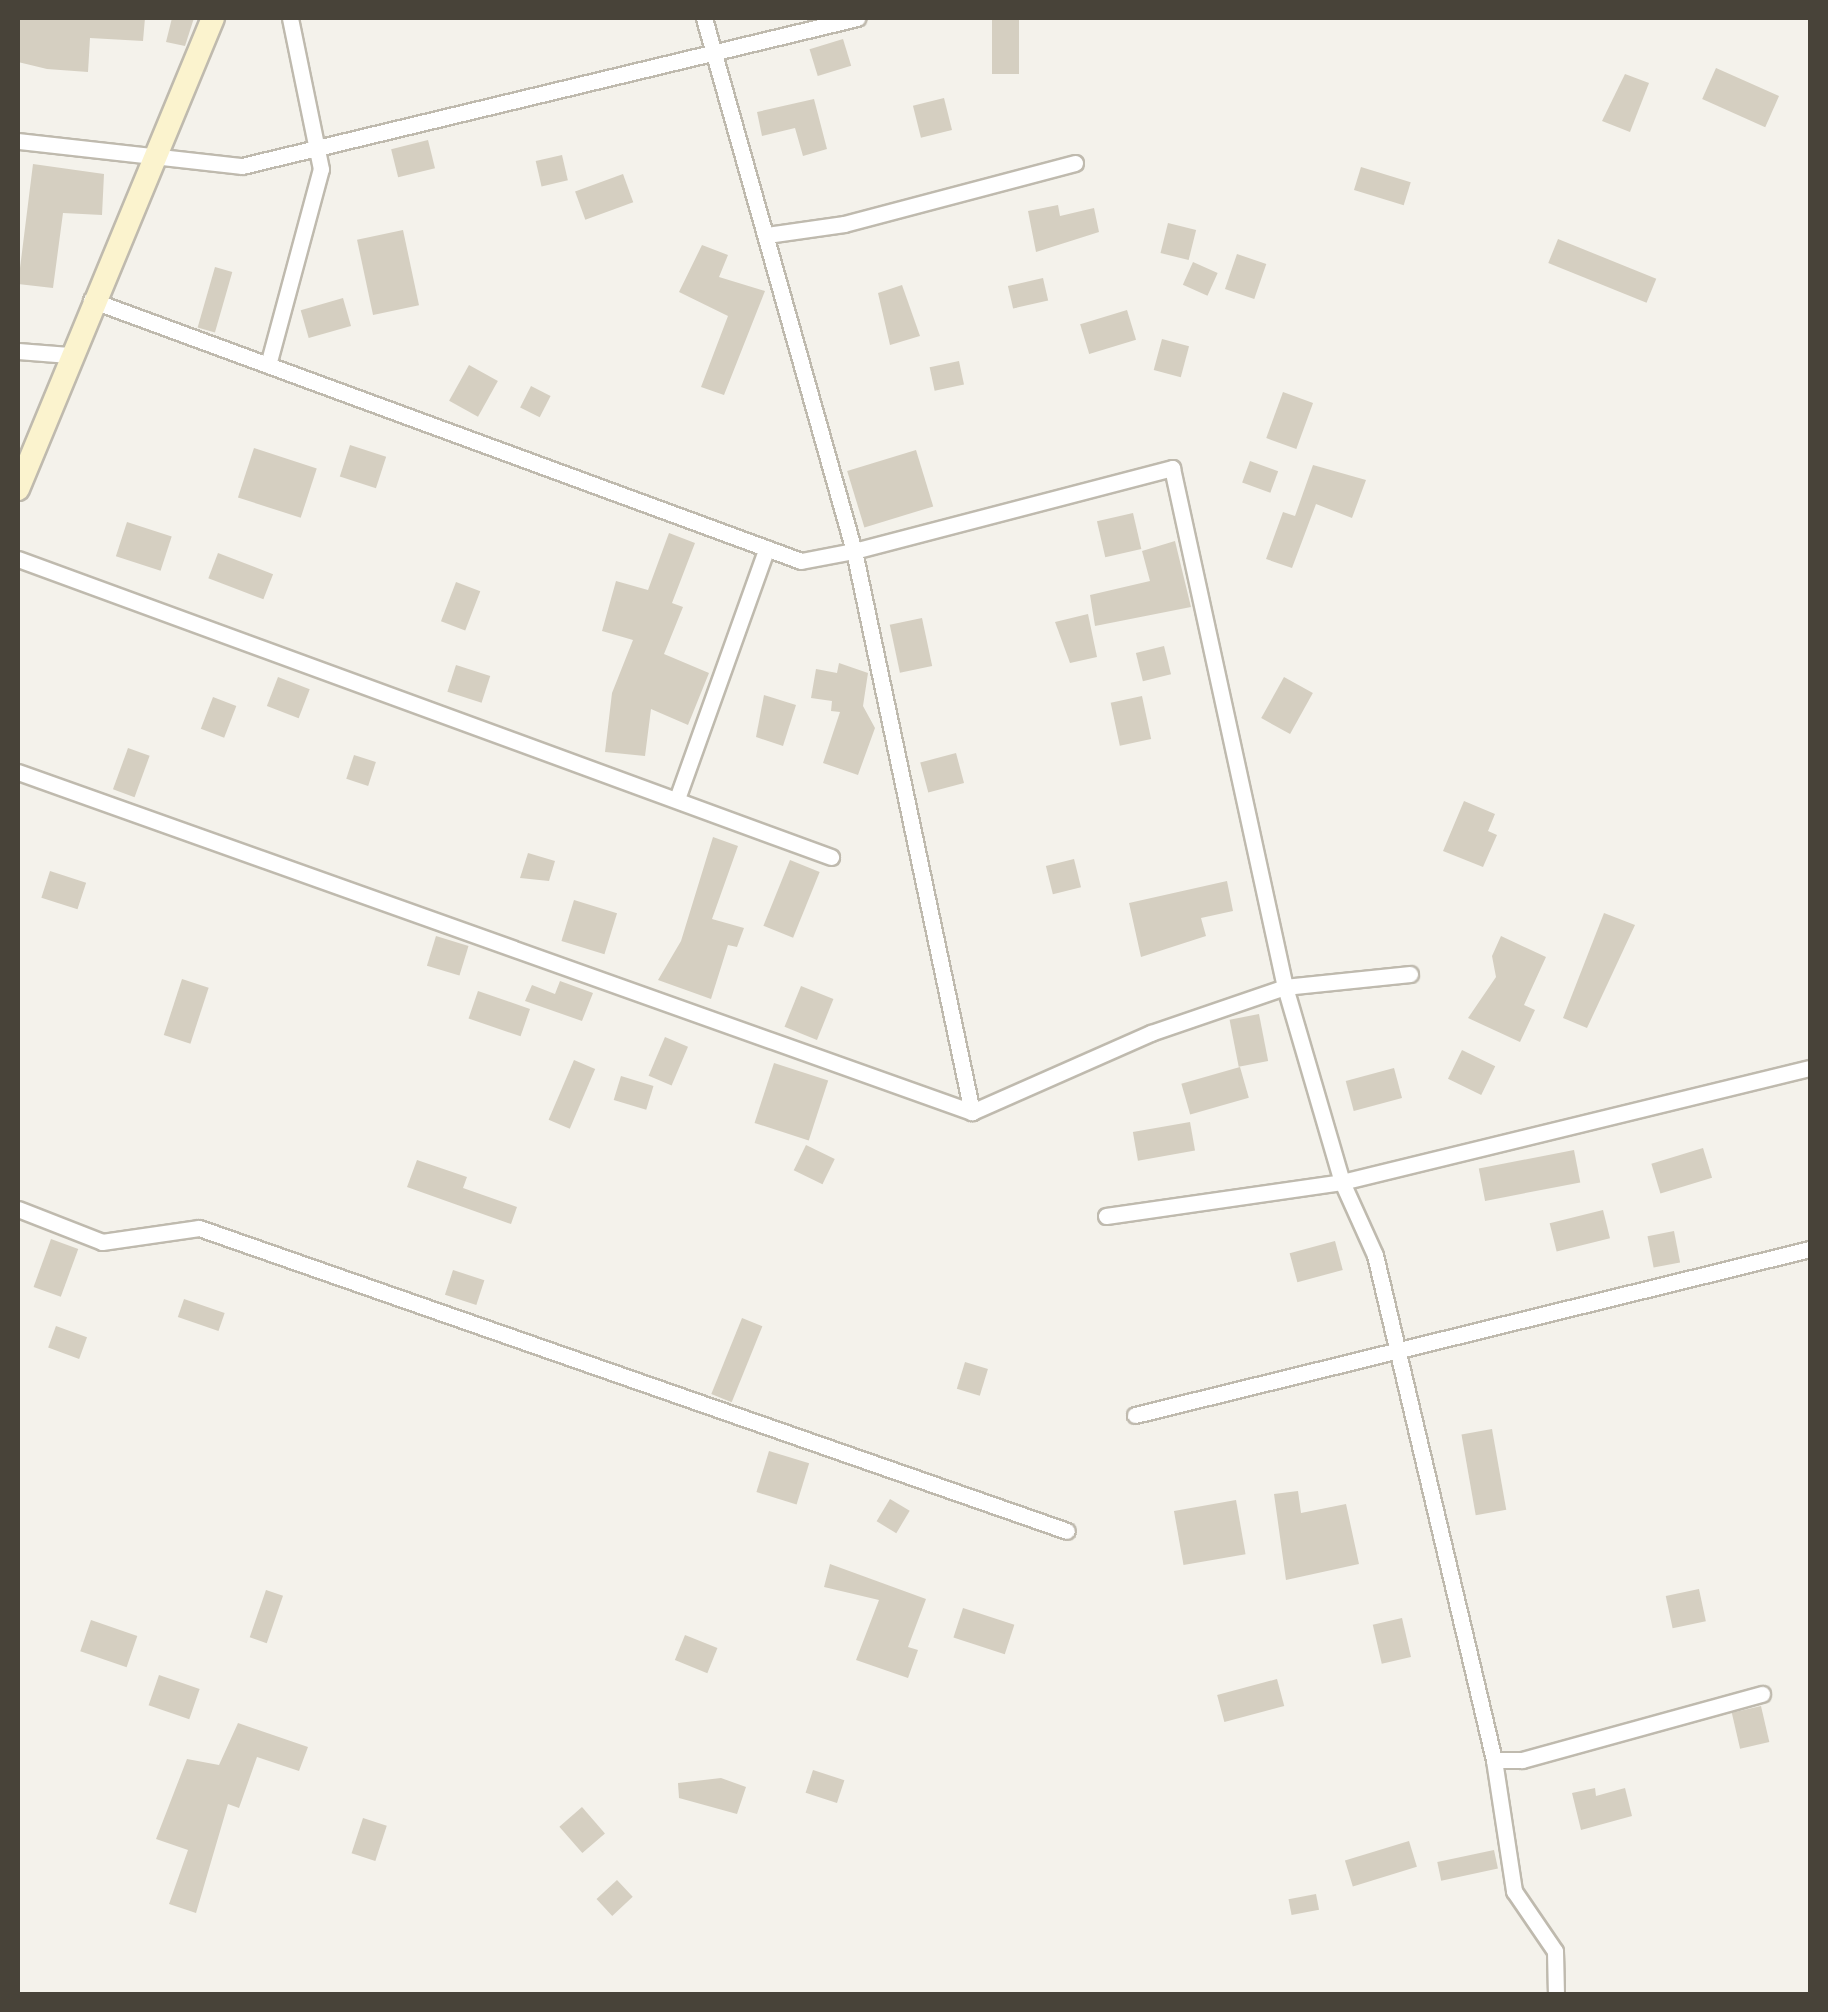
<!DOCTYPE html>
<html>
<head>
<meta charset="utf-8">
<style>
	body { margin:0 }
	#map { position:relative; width:1828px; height:2012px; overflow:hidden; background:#f4f2eb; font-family:Commissioner,sans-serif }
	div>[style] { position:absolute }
	.building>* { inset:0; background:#d5cfc1; transform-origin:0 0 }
	.roads { filter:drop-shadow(2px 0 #bfbaae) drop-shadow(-2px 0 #bfbaae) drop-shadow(0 2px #bfbaae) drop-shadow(0 -2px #bfbaae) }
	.street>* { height:15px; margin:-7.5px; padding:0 7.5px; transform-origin:7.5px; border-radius:7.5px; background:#fff }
	.secondary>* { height:22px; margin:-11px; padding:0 11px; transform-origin:11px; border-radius:11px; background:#fbf3ce }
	span { translate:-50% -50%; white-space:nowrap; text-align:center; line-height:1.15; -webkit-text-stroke:9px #fff; paint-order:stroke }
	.frame { position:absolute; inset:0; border:20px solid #484339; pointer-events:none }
</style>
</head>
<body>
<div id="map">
	<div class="building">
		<i style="clip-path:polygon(18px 18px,145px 18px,143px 41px,90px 38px,88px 72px,47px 69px,18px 62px)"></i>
		<i style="clip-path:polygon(172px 18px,194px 18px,185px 46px,166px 42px)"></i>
		<i style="left:992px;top:18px;width:27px;height:56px"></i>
		<i style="left:843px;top:39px;width:28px;height:35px;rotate:73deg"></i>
		<i style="left:1716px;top:68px;width:69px;height:34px;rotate:24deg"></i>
		<i style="clip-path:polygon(1625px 74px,1649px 83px,1630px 132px,1602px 121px)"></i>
		<i style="left:944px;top:98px;width:33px;height:32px;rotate:76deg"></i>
		<i style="clip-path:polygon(814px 99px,827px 149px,803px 156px,795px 128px,762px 136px,757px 112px)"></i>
		<i style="left:428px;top:140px;width:29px;height:38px;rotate:76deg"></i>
		<i style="left:562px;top:155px;width:26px;height:27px;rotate:77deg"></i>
		<i style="clip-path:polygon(33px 164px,104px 174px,102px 215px,63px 213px,53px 288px,18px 284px)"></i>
		<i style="left:1361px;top:167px;width:52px;height:24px;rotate:17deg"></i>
		<i style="left:623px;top:174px;width:30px;height:51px;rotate:70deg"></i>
		<i style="clip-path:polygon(1058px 205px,1060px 216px,1094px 208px,1099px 232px,1036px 252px,1028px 211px)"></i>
		<i style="left:1168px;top:223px;width:29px;height:31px;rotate:14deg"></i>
		<i style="left:403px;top:230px;width:77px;height:47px;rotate:78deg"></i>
		<i style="left:1558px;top:239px;width:106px;height:26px;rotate:22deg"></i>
		<i style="clip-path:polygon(702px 245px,728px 255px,719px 277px,765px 291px,724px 395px,701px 387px,728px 316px,679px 292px)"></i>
		<i style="left:1237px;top:254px;width:31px;height:37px;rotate:19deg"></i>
		<i style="left:1193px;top:262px;width:27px;height:25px;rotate:24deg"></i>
		<i style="left:215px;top:267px;width:18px;height:63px;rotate:16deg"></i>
		<i style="left:1043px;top:278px;width:23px;height:36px;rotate:77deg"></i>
		<i style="clip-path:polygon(902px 285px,920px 336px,890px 345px,878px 293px)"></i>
		<i style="left:343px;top:298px;width:29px;height:44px;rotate:74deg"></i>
		<i style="left:1127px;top:310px;width:31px;height:49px;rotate:73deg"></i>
		<i style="left:1162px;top:339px;width:28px;height:32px;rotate:15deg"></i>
		<i style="left:959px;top:361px;width:24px;height:30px;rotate:78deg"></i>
		<i style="left:469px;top:365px;width:33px;height:41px;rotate:29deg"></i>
		<i style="left:531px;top:386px;width:22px;height:24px;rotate:27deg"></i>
		<i style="left:1283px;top:392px;width:32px;height:49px;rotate:20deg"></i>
		<i style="left:350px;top:445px;width:38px;height:33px;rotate:18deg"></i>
		<i style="left:254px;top:448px;width:66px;height:52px;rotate:18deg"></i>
		<i style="left:916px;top:450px;width:59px;height:72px;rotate:73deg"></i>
		<i style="left:1250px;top:461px;width:30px;height:23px;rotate:20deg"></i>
		<i style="clip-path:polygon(1313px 465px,1366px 480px,1352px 518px,1316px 504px,1292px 568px,1266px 559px,1283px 512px,1295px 516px)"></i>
		<i style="left:1133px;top:513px;width:37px;height:37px;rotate:77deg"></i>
		<i style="left:127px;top:522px;width:47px;height:36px;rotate:18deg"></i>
		<i style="clip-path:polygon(669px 533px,695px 543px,672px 603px,683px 607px,664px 654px,709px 673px,688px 725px,651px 709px,645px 756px,605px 752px,612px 693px,633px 640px,602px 631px,616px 581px,648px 590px)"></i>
		<i style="clip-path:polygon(1175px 541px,1191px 607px,1095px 626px,1090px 595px,1150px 581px,1142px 551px)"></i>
		<i style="left:218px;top:553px;width:59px;height:27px;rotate:21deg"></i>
		<i style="left:456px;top:582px;width:26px;height:42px;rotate:21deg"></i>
		<i style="clip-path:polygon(1088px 614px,1097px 657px,1070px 663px,1055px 622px)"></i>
		<i style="left:922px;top:618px;width:49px;height:33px;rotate:78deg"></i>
		<i style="left:1164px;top:646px;width:29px;height:29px;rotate:76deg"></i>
		<i style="clip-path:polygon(839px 663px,868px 673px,863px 706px,875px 728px,858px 775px,823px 763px,840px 712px,831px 711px,832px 701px,811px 698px,816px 669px,837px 673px)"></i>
		<i style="left:456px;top:665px;width:36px;height:28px;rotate:18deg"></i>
		<i style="left:278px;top:677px;width:34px;height:31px;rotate:21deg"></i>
		<i style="left:1284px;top:677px;width:33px;height:47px;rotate:29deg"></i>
		<i style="clip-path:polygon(764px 695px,796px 705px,783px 746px,756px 737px)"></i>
		<i style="left:1142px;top:696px;width:44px;height:32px;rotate:78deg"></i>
		<i style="left:213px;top:697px;width:25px;height:34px;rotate:21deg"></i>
		<i style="left:128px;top:748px;width:23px;height:44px;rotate:20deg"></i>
		<i style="left:956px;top:753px;width:31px;height:37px;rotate:75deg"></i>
		<i style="left:354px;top:755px;width:23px;height:25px;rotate:18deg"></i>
		<i style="clip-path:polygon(1464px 801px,1495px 814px,1488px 831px,1497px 835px,1483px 867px,1443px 851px)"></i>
		<i style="clip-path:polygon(713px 837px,738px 846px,712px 919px,744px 928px,737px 947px,728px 945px,711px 999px,658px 980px,681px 941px)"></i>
		<i style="clip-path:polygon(528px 853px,555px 861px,549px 881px,520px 878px)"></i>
		<i style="left:1074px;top:859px;width:29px;height:29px;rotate:76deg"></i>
		<i style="left:790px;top:860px;width:32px;height:71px;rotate:22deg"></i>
		<i style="left:50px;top:871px;width:38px;height:28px;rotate:18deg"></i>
		<i style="clip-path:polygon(1227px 881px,1233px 911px,1201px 918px,1206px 936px,1141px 957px,1129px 903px)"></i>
		<i style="left:574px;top:900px;width:45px;height:43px;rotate:17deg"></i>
		<i style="clip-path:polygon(1604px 913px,1635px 925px,1587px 1028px,1563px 1018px)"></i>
		<i style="left:436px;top:936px;width:34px;height:31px;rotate:17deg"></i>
		<i style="clip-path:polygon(1501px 936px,1546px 957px,1524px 1005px,1535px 1010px,1520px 1042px,1468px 1018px,1496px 977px,1492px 956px)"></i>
		<i style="left:182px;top:979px;width:28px;height:59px;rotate:18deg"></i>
		<i style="clip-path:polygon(560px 981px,593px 993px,582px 1021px,525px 1001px,532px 985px,555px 994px)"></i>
		<i style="left:801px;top:986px;width:35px;height:44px;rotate:22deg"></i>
		<i style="left:478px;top:991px;width:55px;height:29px;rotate:19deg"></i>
		<i style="left:1259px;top:1014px;width:48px;height:30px;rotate:79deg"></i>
		<i style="left:665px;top:1037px;width:25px;height:42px;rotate:23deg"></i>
		<i style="left:1462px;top:1050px;width:37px;height:32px;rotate:26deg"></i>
		<i style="left:574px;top:1060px;width:23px;height:65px;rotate:23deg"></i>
		<i style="left:774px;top:1063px;width:57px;height:63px;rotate:18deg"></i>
		<i style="left:1240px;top:1067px;width:32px;height:61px;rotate:74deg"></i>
		<i style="left:1394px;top:1068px;width:31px;height:50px;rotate:75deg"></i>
		<i style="left:621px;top:1076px;width:34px;height:25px;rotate:17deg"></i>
		<i style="left:1190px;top:1122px;width:29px;height:58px;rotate:80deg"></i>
		<i style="left:806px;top:1145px;width:32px;height:28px;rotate:26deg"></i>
		<i style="left:1703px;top:1148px;width:31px;height:54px;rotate:73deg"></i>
		<i style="left:1574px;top:1150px;width:33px;height:97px;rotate:79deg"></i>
		<i style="clip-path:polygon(417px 1160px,467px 1177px,463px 1188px,517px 1207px,511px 1224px,407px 1187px)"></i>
		<i style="left:1603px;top:1210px;width:29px;height:55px;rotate:76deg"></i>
		<i style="left:1674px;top:1231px;width:32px;height:27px;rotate:79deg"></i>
		<i style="left:51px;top:1239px;width:29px;height:51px;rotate:20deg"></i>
		<i style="left:1335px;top:1241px;width:30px;height:47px;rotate:75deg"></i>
		<i style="left:453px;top:1270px;width:33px;height:26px;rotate:18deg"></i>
		<i style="left:184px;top:1299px;width:43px;height:19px;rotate:19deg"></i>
		<i style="left:742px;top:1318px;width:22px;height:82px;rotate:22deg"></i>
		<i style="left:56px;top:1326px;width:33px;height:23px;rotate:20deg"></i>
		<i style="left:965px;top:1362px;width:24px;height:28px;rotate:17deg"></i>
		<i style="left:1492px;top:1429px;width:82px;height:31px;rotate:80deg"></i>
		<i style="left:769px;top:1451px;width:42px;height:43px;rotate:17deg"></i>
		<i style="clip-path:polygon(1298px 1491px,1301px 1513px,1346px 1504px,1359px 1564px,1286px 1580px,1274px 1494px)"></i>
		<i style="left:890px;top:1499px;width:23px;height:26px;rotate:31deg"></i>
		<i style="left:1236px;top:1500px;width:55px;height:63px;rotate:80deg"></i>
		<i style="clip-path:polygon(830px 1564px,926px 1599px,908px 1647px,918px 1650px,908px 1678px,856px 1660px,879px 1600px,824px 1587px)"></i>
		<i style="left:1699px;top:1589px;width:33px;height:34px;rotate:78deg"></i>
		<i style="left:266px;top:1590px;width:18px;height:50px;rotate:19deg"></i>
		<i style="left:963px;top:1608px;width:54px;height:31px;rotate:18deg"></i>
		<i style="left:1402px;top:1618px;width:40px;height:30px;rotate:77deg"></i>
		<i style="left:91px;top:1620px;width:49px;height:33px;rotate:19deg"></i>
		<i style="left:685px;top:1635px;width:35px;height:27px;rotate:22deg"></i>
		<i style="left:159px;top:1675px;width:43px;height:32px;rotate:19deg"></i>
		<i style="left:1277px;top:1679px;width:28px;height:62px;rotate:75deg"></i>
		<i style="left:1761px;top:1706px;width:37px;height:30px;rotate:77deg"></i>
		<i style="clip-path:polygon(238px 1723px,308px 1747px,299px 1771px,257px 1757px,239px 1808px,228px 1804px,196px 1913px,169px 1904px,188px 1850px,156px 1839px,187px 1759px,219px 1765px)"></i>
		<i style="left:813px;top:1770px;width:33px;height:24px;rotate:18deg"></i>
		<i style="clip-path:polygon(721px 1778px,746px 1787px,737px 1814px,679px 1798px,678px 1783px)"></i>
		<i style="clip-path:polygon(1595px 1788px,1596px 1796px,1625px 1788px,1632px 1816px,1581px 1830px,1572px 1793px)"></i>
		<i style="left:582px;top:1807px;width:35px;height:30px;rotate:49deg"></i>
		<i style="left:363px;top:1818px;width:25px;height:37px;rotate:18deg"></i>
		<i style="left:1409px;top:1841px;width:27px;height:67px;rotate:73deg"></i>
		<i style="left:1494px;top:1850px;width:19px;height:58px;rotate:78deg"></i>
		<i style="left:617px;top:1880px;width:23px;height:28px;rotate:47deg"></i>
		<i style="left:1316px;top:1894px;width:16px;height:28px;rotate:79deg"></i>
	</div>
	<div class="roads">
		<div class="street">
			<i style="left:18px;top:141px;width:225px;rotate:6.4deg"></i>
			<i style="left:242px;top:166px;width:633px;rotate:-13.53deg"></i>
			<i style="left:767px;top:235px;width:78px;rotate:-8.1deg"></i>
			<i style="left:844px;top:224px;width:239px;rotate:-14.8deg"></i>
			<i style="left:91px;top:300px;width:756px;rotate:20.18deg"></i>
			<i style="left:801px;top:561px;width:54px;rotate:-10.7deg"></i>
			<i style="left:854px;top:551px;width:329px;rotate:-14.6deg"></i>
			<i style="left:1172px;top:468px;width:531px;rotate:77.72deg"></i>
			<i style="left:1285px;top:987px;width:142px;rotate:161.1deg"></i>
			<i style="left:1151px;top:1033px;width:196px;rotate:156.2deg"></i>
			<i style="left:972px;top:1112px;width:573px;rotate:-101.88deg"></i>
			<i style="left:854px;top:551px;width:554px;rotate:-105.72deg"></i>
			<i style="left:18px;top:351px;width:51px;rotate:4.5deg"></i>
			<i style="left:268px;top:365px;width:203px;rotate:-74.9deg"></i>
			<i style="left:321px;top:169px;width:154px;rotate:-101.6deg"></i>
			<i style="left:18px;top:559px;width:866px;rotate:20.13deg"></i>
			<i style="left:18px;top:772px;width:1013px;rotate:19.62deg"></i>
			<i style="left:678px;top:796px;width:263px;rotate:-70.3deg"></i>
			<i style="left:1410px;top:974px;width:126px;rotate:174.1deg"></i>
			<i style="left:1285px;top:987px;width:203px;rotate:73.7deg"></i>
			<i style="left:1342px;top:1182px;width:482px;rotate:-13.7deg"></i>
			<i style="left:18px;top:1209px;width:90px;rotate:21.4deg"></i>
			<i style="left:102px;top:1242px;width:98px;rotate:-8.2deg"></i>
			<i style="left:199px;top:1228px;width:919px;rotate:19.24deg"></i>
			<i style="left:1106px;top:1216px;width:238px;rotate:-8.2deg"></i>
			<i style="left:1342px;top:1182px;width:80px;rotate:65.7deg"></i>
			<i style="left:1375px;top:1255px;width:519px;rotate:76.74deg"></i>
			<i style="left:1494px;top:1760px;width:133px;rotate:81.3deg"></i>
			<i style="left:1514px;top:1891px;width:73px;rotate:55.7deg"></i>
			<i style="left:1555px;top:1951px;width:43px;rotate:88.7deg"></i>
			<i style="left:1135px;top:1415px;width:695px;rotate:-13.82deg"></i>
			<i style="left:1494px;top:1760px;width:28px"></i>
			<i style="left:1522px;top:1760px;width:249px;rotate:-15.4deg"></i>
		</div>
		<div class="secondary">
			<i style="left:18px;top:489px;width:510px;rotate:-67.51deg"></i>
		</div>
	</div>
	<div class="frame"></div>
</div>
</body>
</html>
